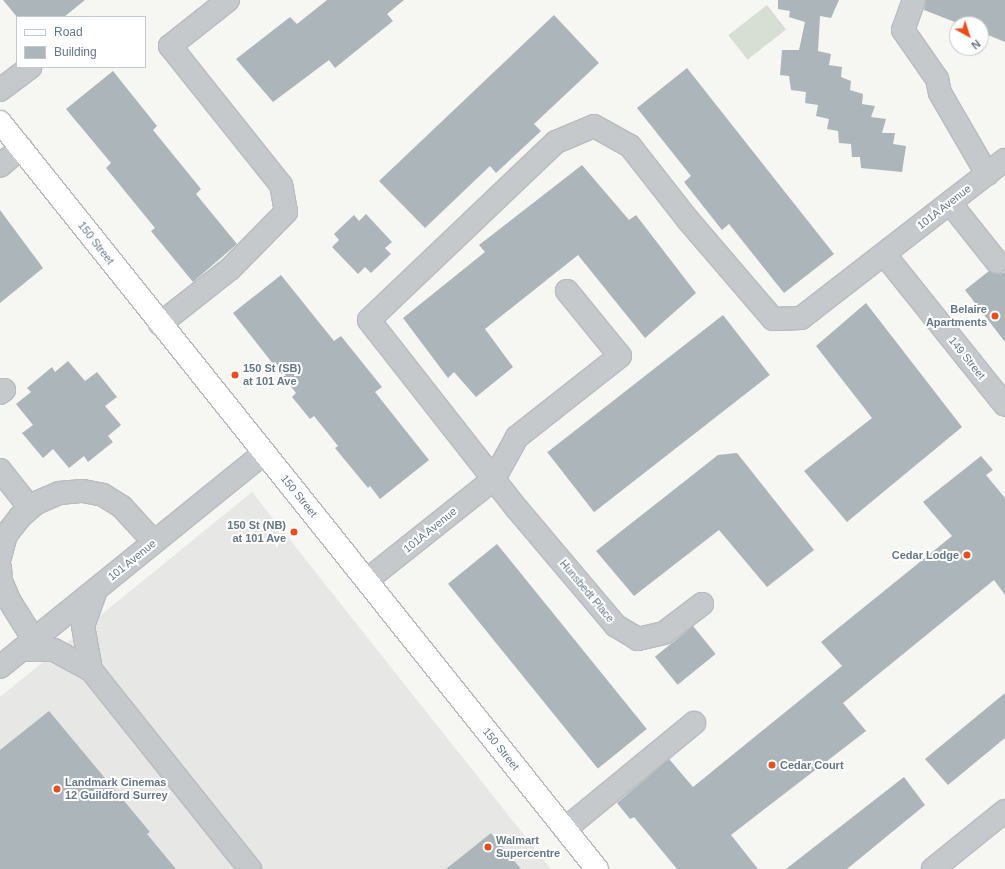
<!DOCTYPE html>
<html>
<head>
<meta charset="utf-8">
<style>
	body { margin:0 }
	#map { position:relative; width:1005px; height:869px; overflow:hidden; background:#f6f6f2; font-family:Arial,sans-serif }
	div>[style] { position:absolute }
	.built>* { inset:0; background:#e7e8e6 }
	.green>* { inset:0; background:#d7ded3; transform-origin:0 0 }
	.building>* { inset:0; background:#acb5ba; transform-origin:0 0 }
	.roads { filter:drop-shadow(1px 0 #b8bcc0) drop-shadow(-1px 0 #b8bcc0) drop-shadow(0 1px #b8bcc0) drop-shadow(0 -1px #b8bcc0) }
	.minor>* { height:22px; margin:-11px; padding:0 11px; transform-origin:11px; border-radius:11px; background:#c5c9cc }
	.major>* { height:22px; margin:-11px; padding:0 11px; transform-origin:11px; border-radius:11px; background:#fff }
	.dots>* { width:11px; height:11px; translate:-50% -50%; box-sizing:border-box; border:2px solid #fff; border-radius:50% }
	span { translate:-50% -50%; white-space:nowrap; text-align:center; line-height:1.15; -webkit-text-stroke:4px #fff; paint-order:stroke }
	.street-label { font-size:11px; color:#637786 }
	.poi-label { font-size:11px; color:#637786; font-weight:700 }
	.right { translate:-100% -50%; text-align:right }
	.left { translate:0 -50%; text-align:left }
	.legend { position:absolute; left:16px; top:16px; width:130px; height:52px; box-sizing:border-box; background:#fff; border:1px solid #c1c9cf; margin:0; padding:5px 7px; list-style:none; font-size:12px; color:#637786 }
	.legend li { display:flex; align-items:center; gap:8px; height:20px }
	.legend b { width:20px; border:1px solid #c1c9cf }
	.north { position:absolute; left:949px; top:16px; width:40px; height:40px; box-sizing:border-box; background:#fff; border:1px solid #c1c9cf; border-radius:50%; rotate:141deg; font-size:11px; font-weight:700; line-height:16px; text-align:center; color:#637786 }
	.north::after { content:''; display:block; margin:auto; width:14px; height:18px; background:#ef4a1a; clip-path:polygon(50% 0,100% 100%,50% 72%,0 100%) }
</style>
</head>
<body>
<div id="map">
	<div class="built">
		<i style="clip-path:polygon(252px 492px,551px 869px,0 869px,0 697px)"></i>
	</div>
	<div class="green">
		<i style="left:767px;top:5px;width:31px;height:49px;rotate:52deg"></i>
	</div>
	<div class="building">
		<i style="clip-path:polygon(3px 0,85px 0,64px 17px,17px 17px)"></i>
		<i style="clip-path:polygon(327px 0,404px 0,387px 14px,393px 21px,335px 68px,329px 60px,273px 102px,236px 59px,290px 17px,297px 24px)"></i>
		<i style="clip-path:polygon(778px 0,839px 0,831px 18px,820px 16px,818px 51px,831px 54px,829px 65px,842px 67px,841px 77px,851px 81px,850px 90px,863px 94px,862px 104px,875px 106px,871px 117px,886px 119px,882px 133px,895px 133px,893px 144px,906px 146px,902px 172px,861px 168px,860px 157px,852px 157px,851px 144px,839px 143px,838px 131px,827px 129px,829px 119px,816px 116px,818px 105px,805px 103px,806px 92px,791px 90px,789px 76px,780px 75px,782px 50px,799px 50px,805px 22px,789px 17px,790px 11px,778px 9px)"></i>
		<i style="clip-path:polygon(926px 0,1005px 0,1005px 42px,981px 32px,981px 24px,960px 24px,924px 10px)"></i>
		<i style="clip-path:polygon(554px 15px,599px 63px,534px 124px,541px 131px,496px 173px,490px 166px,425px 228px,379px 181px)"></i>
		<i style="clip-path:polygon(687px 68px,834px 254px,784px 293px,729px 224px,722px 230px,684px 182px,691px 176px,637px 108px)"></i>
		<i style="clip-path:polygon(113px 71px,157px 126px,153px 130px,201px 189px,196px 194px,237px 244px,193px 282px,151px 231px,155px 228px,106px 168px,111px 163px,66px 109px)"></i>
		<i style="clip-path:polygon(582px 165px,629px 220px,636px 215px,696px 293px,645px 338px,578px 255px,485px 329px,513px 367px,476px 397px,454px 372px,448px 378px,403px 318px,485px 252px,479px 245px)"></i>
		<i style="clip-path:polygon(0 210px,43px 268px,0 303px)"></i>
		<i style="clip-path:polygon(366px 214px,392px 242px,385px 248px,391px 254px,371px 273px,365px 267px,358px 274px,332px 247px,339px 240px,334px 234px,354px 215px,359px 221px)"></i>
		<i style="clip-path:polygon(989px 271px,998px 274px,1005px 272px,1005px 342px,965px 290px)"></i>
		<i style="clip-path:polygon(281px 275px,334px 341px,341px 336px,382px 387px,375px 392px,429px 460px,380px 499px,370px 486px,368px 488px,335px 448px,338px 446px,314px 416px,310px 419px,292px 397px,296px 393px,233px 313px)"></i>
		<i style="clip-path:polygon(866px 303px,962px 427px,847px 522px,804px 471px,872px 418px,816px 346px)"></i>
		<i style="left:723px;top:315px;width:76px;height:223px;rotate:52deg"></i>
		<i style="clip-path:polygon(68px 361px,85px 381px,97px 372px,117px 397px,105px 406px,121px 425px,108px 436px,113px 442px,88px 462px,84px 456px,69px 468px,53px 449px,43px 458px,22px 433px,33px 425px,16px 404px,31px 392px,27px 388px,52px 367px,55px 372px)"></i>
		<i style="clip-path:polygon(737px 453px,814px 550px,767px 587px,719px 530px,634px 596px,596px 551px,718px 455px)"></i>
		<i style="clip-path:polygon(981px 456px,993px 470px,986px 475px,1005px 498px,1005px 595px,994px 580px,843px 703px,866px 731px,731px 835px,758px 869px,677px 869px,634px 817px,630px 819px,617px 803px,669px 759px,693px 787px,842px 666px,821px 642px,952px 536px,923px 502px)"></i>
		<i style="left:497px;top:544px;width:238px;height:63px;rotate:51deg"></i>
		<i style="left:693px;top:626px;width:36px;height:49px;rotate:51deg"></i>
		<i style="clip-path:polygon(1005px 693px,1005px 738px,948px 785px,925px 759px)"></i>
		<i style="clip-path:polygon(49px 711px,150px 832px,147px 834px,176px 869px,0 869px,0 750px)"></i>
		<i style="clip-path:polygon(904px 777px,925px 805px,847px 869px,786px 869px)"></i>
		<i style="clip-path:polygon(491px 833px,521px 869px,446px 869px)"></i>
	</div>
	<div class="roads">
		<div class="minor">
			<i style="left:914px;top:0;width:32px;rotate:110deg"></i>
			<i style="left:903px;top:30px;width:60px;rotate:55.2deg"></i>
			<i style="left:937px;top:79px;width:14px;rotate:78deg"></i>
			<i style="left:940px;top:93px;width:94px;rotate:59.9deg"></i>
			<i style="left:0;top:90px;width:38px;rotate:-37deg"></i>
			<i style="left:0;top:166px;width:28px;rotate:-41deg"></i>
			<i style="left:950px;top:203px;width:75px;rotate:51.5deg"></i>
			<i style="left:884px;top:254px;width:193px;rotate:51.3deg"></i>
			<i style="left:160px;top:324px;width:89px;rotate:-38.2deg"></i>
			<i style="left:230px;top:269px;width:80px;rotate:-45.5deg"></i>
			<i style="left:286px;top:212px;width:27px;rotate:-100deg"></i>
			<i style="left:281px;top:185px;width:178px;rotate:-128.6deg"></i>
			<i style="left:170px;top:46px;width:74px;rotate:-38.4deg"></i>
			<i style="left:0;top:393px;width:5px;rotate:-37deg"></i>
			<i style="left:0;top:470px;width:48px;rotate:51.7deg"></i>
			<i style="left:0;top:557px;width:23px;rotate:-75deg"></i>
			<i style="left:6px;top:535px;width:23px;rotate:-52deg"></i>
			<i style="left:20px;top:517px;width:21px;rotate:-41deg"></i>
			<i style="left:36px;top:503px;width:25px;rotate:-23deg"></i>
			<i style="left:59px;top:493px;width:24px;rotate:-5deg"></i>
			<i style="left:83px;top:491px;width:20px;rotate:11deg"></i>
			<i style="left:103px;top:495px;width:22px;rotate:32deg"></i>
			<i style="left:122px;top:507px;width:47px;rotate:47.6deg"></i>
			<i style="left:0;top:568px;width:13px;rotate:86deg"></i>
			<i style="left:1px;top:581px;width:21px;rotate:67deg"></i>
			<i style="left:9px;top:600px;width:47px;rotate:58deg"></i>
			<i style="left:367px;top:580px;width:162px;rotate:-38.5deg"></i>
			<i style="left:494px;top:479px;width:48px;rotate:-61.3deg"></i>
			<i style="left:517px;top:437px;width:131px;rotate:-38.2deg"></i>
			<i style="left:620px;top:356px;width:84px;rotate:-129.2deg"></i>
			<i style="left:702px;top:604px;width:48px;rotate:142.7deg"></i>
			<i style="left:664px;top:633px;width:27px;rotate:167deg"></i>
			<i style="left:638px;top:639px;width:26px;rotate:-149deg"></i>
			<i style="left:616px;top:626px;width:153px;rotate:-130.2deg"></i>
			<i style="left:517px;top:509px;width:240px;rotate:-128.1deg"></i>
			<i style="left:369px;top:320px;width:258px;rotate:-43.6deg"></i>
			<i style="left:556px;top:142px;width:41px;rotate:-22.8deg"></i>
			<i style="left:594px;top:126px;width:41px;rotate:29.1deg"></i>
			<i style="left:630px;top:146px;width:94px;rotate:51.9deg"></i>
			<i style="left:688px;top:220px;width:130px;rotate:49.4deg"></i>
			<i style="left:773px;top:319px;width:28px;rotate:-2deg"></i>
			<i style="left:801px;top:318px;width:258px;rotate:-37.8deg"></i>
			<i style="left:21px;top:650px;width:33px"></i>
			<i style="left:54px;top:650px;width:42px;rotate:28.4deg"></i>
			<i style="left:91px;top:670px;width:255px;rotate:51.4deg"></i>
			<i style="left:0;top:667px;width:340px;rotate:-39deg"></i>
			<i style="left:91px;top:670px;width:45px;rotate:-100.3deg"></i>
			<i style="left:83px;top:626px;width:38px;rotate:-70deg"></i>
			<i style="left:565px;top:829px;width:167px;rotate:-39.4deg"></i>
			<i style="left:933px;top:869px;width:92px;rotate:-38.9deg"></i>
		</div>
		<div class="major">
			<i style="left:0;top:122px;width:956px;rotate:51.37deg"></i>
		</div>
	</div>
	<div class="dots">
		<i style="left:995px;top:316px;background:#ef4a1a"></i>
		<i style="left:235px;top:375px;background:#ef4a1a"></i>
		<i style="left:294px;top:532px;background:#ef4a1a"></i>
		<i style="left:967px;top:555px;background:#ef4a1a"></i>
		<i style="left:772px;top:765px;background:#ef4a1a"></i>
		<i style="left:57px;top:789px;background:#ef4a1a"></i>
		<i style="left:488px;top:847px;background:#ef4a1a"></i>
	</div>
	<div class="street-label">
		<span style="left:944px;top:207px;rotate:-38deg">101A Avenue</span>
		<span style="left:96px;top:243px;rotate:52deg">150 Street</span>
		<span style="left:967px;top:358px;rotate:51deg">149 Street</span>
		<span style="left:299px;top:496px;rotate:51deg">150 Street</span>
		<span style="left:430px;top:530px;rotate:-39deg">101A Avenue</span>
		<span style="left:132px;top:560px;rotate:-39deg">101 Avenue</span>
		<span style="left:587px;top:591px;rotate:50deg">Hunsbedt Place</span>
		<span style="left:501px;top:749px;rotate:51deg">150 Street</span>
	</div>
	<div class="poi-label">
		<span class="right" style="left:987px;top:316px">Belaire<br>Apartments</span>
		<span class="left" style="left:243px;top:375px">150 St (SB)<br>at 101 Ave</span>
		<span class="right" style="left:286px;top:532px">150 St (NB)<br>at 101 Ave</span>
		<span class="right" style="left:959px;top:555px">Cedar Lodge</span>
		<span class="left" style="left:780px;top:765px">Cedar Court</span>
		<span class="left" style="left:65px;top:789px">Landmark Cinemas<br>12 Guildford Surrey</span>
		<span class="left" style="left:496px;top:847px">Walmart<br>Supercentre</span>
	</div>
	<ul class="legend">
	<li><b style="height:5px;background:#fff"></b>Road</li>
	<li><b style="height:11px;background:#acb5ba"></b>Building</li>
	</ul>
	<div class="north">N</div>
</div>
</body>
</html>
